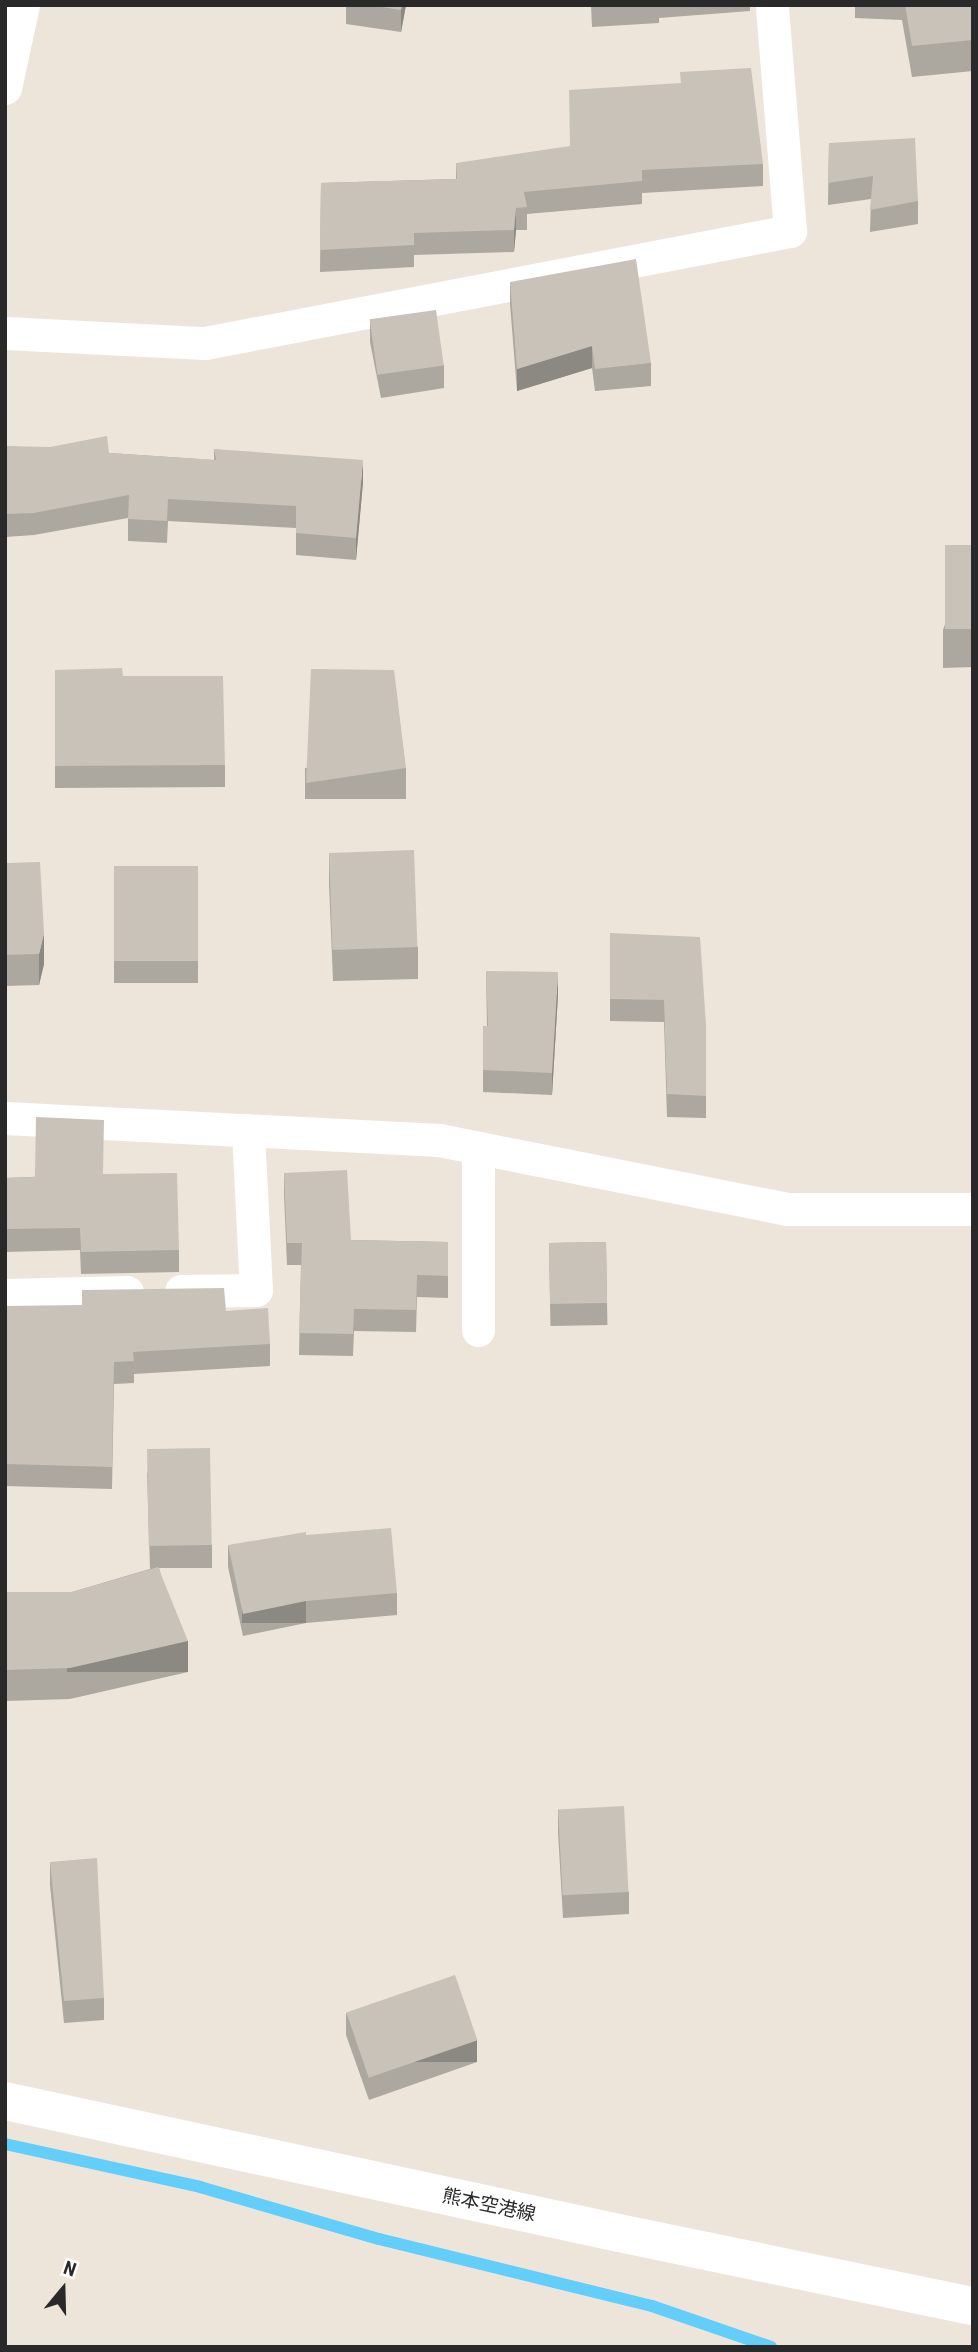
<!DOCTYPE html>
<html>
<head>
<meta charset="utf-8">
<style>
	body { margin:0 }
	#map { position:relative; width:978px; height:2352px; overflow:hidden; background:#ede5d9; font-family:"Roboto Condensed","Noto Sans JP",sans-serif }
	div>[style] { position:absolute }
	.stream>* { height:12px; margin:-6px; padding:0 6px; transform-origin:6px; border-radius:6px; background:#62cef9 }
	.minor>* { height:33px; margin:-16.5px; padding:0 16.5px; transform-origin:16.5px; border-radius:16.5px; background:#fff }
	.secondary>* { height:38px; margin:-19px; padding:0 19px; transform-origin:19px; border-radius:19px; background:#fff }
	.wall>* { inset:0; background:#aca79f; transform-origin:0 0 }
	.shaded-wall>* { inset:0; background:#8c8882; transform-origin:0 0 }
	.building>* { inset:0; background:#c8c2b9; transform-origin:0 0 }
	span { translate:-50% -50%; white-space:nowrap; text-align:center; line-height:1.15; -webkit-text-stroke:6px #fff; paint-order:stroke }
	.street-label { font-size:19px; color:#292929 }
	.frame { position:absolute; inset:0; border:7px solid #292929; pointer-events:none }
	.north { position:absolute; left:28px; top:2254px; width:70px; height:70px; -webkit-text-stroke:5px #fff; paint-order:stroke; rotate:19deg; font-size:19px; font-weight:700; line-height:28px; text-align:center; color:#292929 }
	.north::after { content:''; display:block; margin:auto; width:24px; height:32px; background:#292929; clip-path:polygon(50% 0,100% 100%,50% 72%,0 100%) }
</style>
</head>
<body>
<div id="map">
	<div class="stream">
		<i style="left:5px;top:2144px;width:200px;rotate:12.4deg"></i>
		<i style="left:200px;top:2187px;width:186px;rotate:16.2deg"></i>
		<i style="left:379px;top:2239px;width:281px;rotate:13.8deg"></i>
		<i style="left:652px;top:2306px;width:126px;rotate:19deg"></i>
	</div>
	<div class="minor">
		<i style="left:5px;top:88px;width:85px;rotate:-77.8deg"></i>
		<i style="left:5px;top:333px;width:200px;rotate:2.9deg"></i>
		<i style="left:205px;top:343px;width:596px;rotate:-10.84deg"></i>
		<i style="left:790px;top:231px;width:227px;rotate:-94.6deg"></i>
		<i style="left:5px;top:1118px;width:435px;rotate:2.9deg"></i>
		<i style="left:439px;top:1140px;width:355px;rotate:11.2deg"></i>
		<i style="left:787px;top:1209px;width:186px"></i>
		<i style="left:181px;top:1291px;width:75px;rotate:-0.8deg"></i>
		<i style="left:256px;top:1290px;width:160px;rotate:-92.9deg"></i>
		<i style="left:5px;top:1295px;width:122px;rotate:-1.4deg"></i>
		<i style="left:478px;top:1330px;width:182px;rotate:-90deg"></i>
	</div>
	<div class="secondary">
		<i style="left:5px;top:2101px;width:628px;rotate:12.13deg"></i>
		<i style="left:619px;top:2233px;width:361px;rotate:11.7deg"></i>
	</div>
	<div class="wall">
		<i style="clip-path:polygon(346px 5px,406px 5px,401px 32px,346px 24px)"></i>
		<i style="clip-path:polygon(591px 5px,750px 5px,750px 11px,659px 18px,659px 23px,592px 27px)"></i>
		<i style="clip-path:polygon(855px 5px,973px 5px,973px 71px,912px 77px,902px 20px,855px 18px)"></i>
		<i style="clip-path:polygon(829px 143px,918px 201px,918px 224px,870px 232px,871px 199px,828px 205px)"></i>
		<i style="clip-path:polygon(456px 163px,763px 164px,763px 186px,642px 193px,642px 204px,527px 214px,527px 230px,516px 230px,514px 252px,414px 255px,414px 267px,320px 272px,321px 183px,456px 179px)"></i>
		<i style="clip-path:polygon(510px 282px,651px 363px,651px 386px,595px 391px,592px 368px,517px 391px,510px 304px)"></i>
		<i style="clip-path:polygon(370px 319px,444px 365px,444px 388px,381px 398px,370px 342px)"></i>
		<i style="clip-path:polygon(5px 446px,214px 460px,214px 449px,363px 482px,356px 560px,296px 555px,296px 528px,168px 521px,167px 543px,128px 541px,128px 518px,34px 535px,5px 537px)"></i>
		<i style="clip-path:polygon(973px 545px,973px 667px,943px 668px,943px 630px)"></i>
		<i style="clip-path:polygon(55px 670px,225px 765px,225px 787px,55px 788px)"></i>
		<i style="left:406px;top:768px;width:31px;height:101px;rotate:90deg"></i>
		<i style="clip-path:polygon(329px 854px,418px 947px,418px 979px,333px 981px,329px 885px)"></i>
		<i style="clip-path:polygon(5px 863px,44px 964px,39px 985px,5px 986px)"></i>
		<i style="left:114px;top:866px;width:84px;height:117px"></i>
		<i style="clip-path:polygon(610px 933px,706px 1025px,706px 1118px,667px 1117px,664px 1022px,610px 1021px)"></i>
		<i style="clip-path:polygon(486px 971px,558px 995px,552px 1095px,483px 1092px,483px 1026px,487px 1026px)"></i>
		<i style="clip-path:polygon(284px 1173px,351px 1240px,448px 1242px,448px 1298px,417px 1297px,416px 1332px,354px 1331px,353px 1356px,299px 1355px,301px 1265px,287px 1265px,284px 1195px)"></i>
		<i style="clip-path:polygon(104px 1174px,179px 1250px,179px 1272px,81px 1274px,80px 1250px,5px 1252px,5px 1178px)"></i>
		<i style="left:606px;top:1242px;width:83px;height:57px;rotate:89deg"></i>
		<i style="clip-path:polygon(5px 1306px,226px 1311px,270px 1344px,270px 1366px,134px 1374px,134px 1383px,114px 1384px,112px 1489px,5px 1486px)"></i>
		<i style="clip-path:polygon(147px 1472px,212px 1545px,212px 1568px,159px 1568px,188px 1672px,70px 1699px,5px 1701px,5px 1592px,72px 1592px,153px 1568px,150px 1569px)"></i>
		<i style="clip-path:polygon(228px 1545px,397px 1593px,397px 1615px,306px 1623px,243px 1636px,228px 1567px)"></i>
		<i style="clip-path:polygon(558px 1809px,629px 1892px,629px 1914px,563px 1918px,558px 1832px)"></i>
		<i style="clip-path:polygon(50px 1862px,104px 1998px,104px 2020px,64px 2023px,50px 1885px)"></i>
		<i style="clip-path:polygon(346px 2013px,477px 2062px,369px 2100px,346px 2035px)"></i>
	</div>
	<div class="shaded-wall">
		<i style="clip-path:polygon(402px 5px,406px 5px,401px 32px,401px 10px)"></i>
		<i style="clip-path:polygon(516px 208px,516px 230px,514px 252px,514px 230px)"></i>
		<i style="clip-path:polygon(592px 346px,592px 368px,517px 391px,517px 369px)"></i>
		<i style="clip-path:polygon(363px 460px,363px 482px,356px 560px,356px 538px)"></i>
		<i style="clip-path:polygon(44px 933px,44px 964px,39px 985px,39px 954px)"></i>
		<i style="clip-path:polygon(558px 972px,558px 995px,552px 1095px,552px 1073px)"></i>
		<i style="left:306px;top:1601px;width:22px;height:64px;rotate:90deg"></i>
		<i style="left:188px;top:1641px;width:31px;height:121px;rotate:90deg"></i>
		<i style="left:477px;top:2040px;width:22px;height:114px;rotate:90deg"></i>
	</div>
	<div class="building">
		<i style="clip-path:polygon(369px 5px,402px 5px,401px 10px)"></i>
		<i style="clip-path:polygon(905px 5px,973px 5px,973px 40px,912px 46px)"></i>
		<i style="clip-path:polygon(751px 68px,763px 164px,642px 170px,642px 181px,524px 192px,527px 207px,516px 208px,514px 230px,414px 233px,414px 245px,320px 250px,321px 183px,457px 179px,456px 163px,570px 146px,569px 90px,681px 83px,680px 72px)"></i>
		<i style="clip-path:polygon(915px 138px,918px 201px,870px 210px,873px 176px,828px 183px,829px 143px)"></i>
		<i style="clip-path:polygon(636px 259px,651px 363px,595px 369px,592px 346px,517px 369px,510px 282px)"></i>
		<i style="left:436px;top:310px;width:56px;height:67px;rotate:82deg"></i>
		<i style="clip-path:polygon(107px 436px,109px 453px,216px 460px,214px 449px,363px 460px,356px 538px,296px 533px,296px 506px,168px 499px,167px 521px,128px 519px,129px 495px,34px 513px,5px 514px,5px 446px,50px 447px)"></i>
		<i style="left:973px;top:545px;width:84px;height:28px;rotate:90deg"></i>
		<i style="clip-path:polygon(122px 668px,123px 676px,223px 676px,225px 765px,55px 766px,55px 670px)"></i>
		<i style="clip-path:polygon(311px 669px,394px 670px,406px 768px,306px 783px)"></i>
		<i style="left:414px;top:850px;width:97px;height:85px;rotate:88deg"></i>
		<i style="clip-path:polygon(40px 862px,44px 933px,39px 954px,5px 955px,5px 863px)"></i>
		<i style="left:114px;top:866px;width:84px;height:95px"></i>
		<i style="clip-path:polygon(610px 933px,700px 937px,706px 1025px,706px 1096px,667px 1094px,664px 1000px,610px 999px)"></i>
		<i style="clip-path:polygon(486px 971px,558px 972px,552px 1073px,483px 1070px,483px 1026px,488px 1026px)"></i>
		<i style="clip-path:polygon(36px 1117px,104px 1120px,103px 1174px,177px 1173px,179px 1250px,81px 1252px,80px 1228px,5px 1229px,5px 1178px,35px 1177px)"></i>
		<i style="clip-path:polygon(347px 1170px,351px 1240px,448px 1242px,448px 1276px,417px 1275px,416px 1310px,354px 1309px,353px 1334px,299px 1333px,302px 1243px,287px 1243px,284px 1173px)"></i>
		<i style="left:606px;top:1242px;width:61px;height:57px;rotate:89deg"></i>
		<i style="clip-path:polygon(224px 1288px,226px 1311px,268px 1308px,270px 1344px,133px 1352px,134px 1361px,114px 1362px,112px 1467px,5px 1464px,5px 1306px,82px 1305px,82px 1290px)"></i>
		<i style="left:210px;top:1448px;width:97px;height:63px;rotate:89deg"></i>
		<i style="clip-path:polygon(391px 1528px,397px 1593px,306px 1601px,243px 1614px,228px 1545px,306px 1532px,306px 1535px)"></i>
		<i style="clip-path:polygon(158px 1567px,188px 1641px,70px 1668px,5px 1670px,5px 1592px,72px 1592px)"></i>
		<i style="left:624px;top:1806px;width:86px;height:66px;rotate:87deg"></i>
		<i style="clip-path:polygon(97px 1858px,104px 1998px,64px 2001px,50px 1862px)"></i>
		<i style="left:455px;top:1975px;width:69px;height:115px;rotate:71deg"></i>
	</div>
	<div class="street-label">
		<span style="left:489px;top:2205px;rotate:12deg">熊本空港線</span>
	</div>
	<div class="frame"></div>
	<div class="north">N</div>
</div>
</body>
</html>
